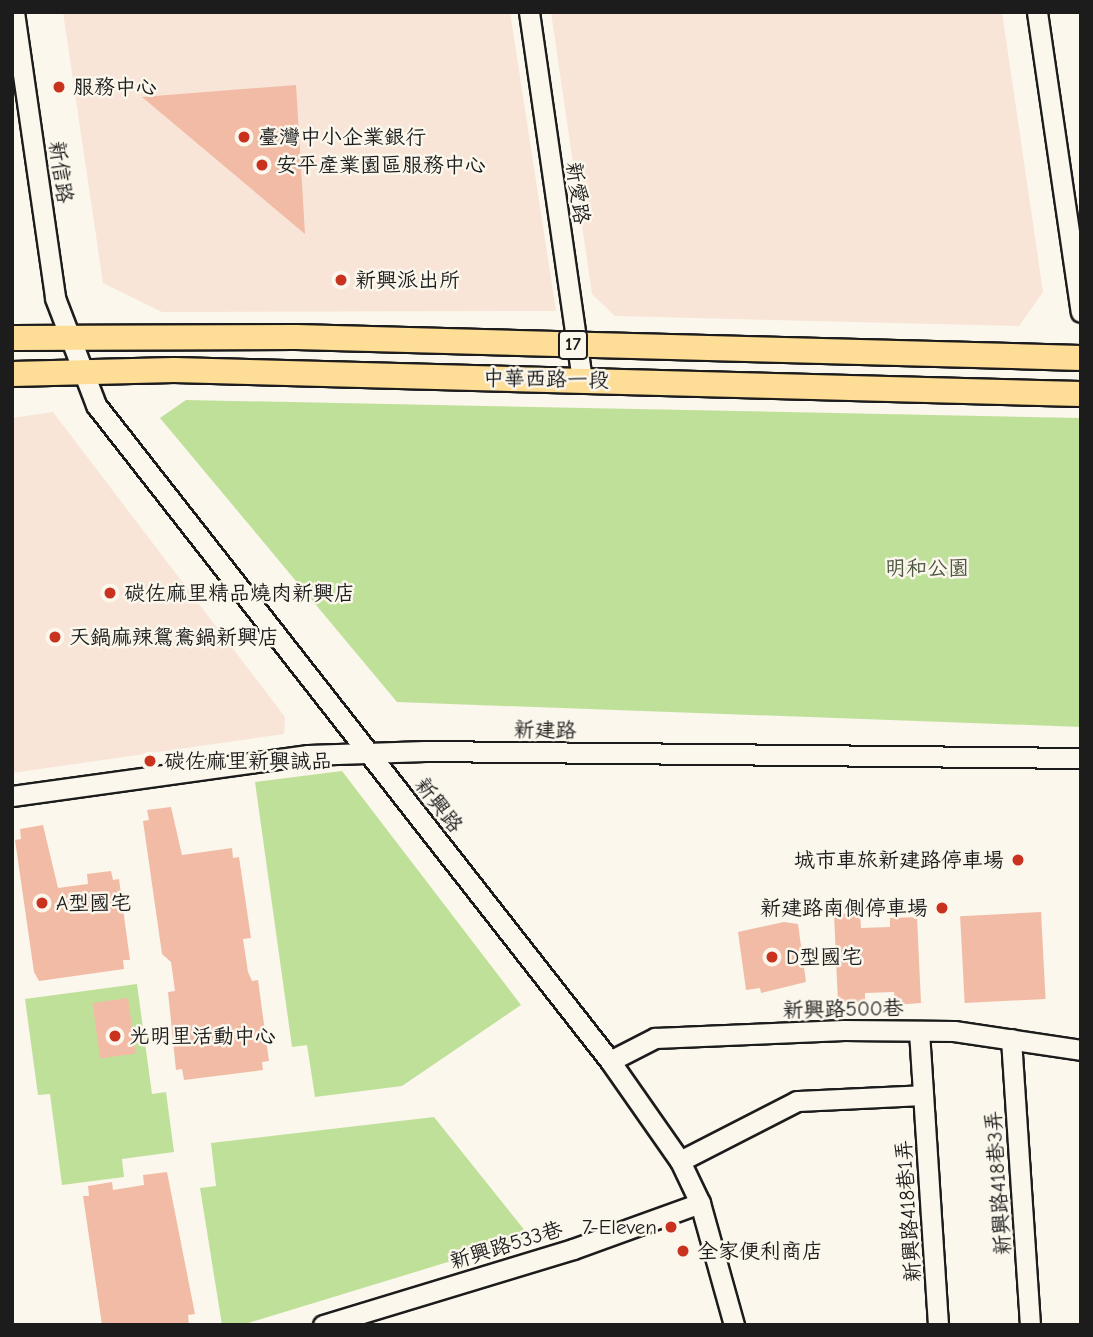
<!DOCTYPE html>
<html>
<head>
<meta charset="utf-8">
<style>
	body { margin:0 }
	#map { position:relative; width:1093px; height:1337px; overflow:hidden; background:#fbf7ec; font-family:"Comic Neue","LXGW WenKai TC",sans-serif }
	div>[style] { position:absolute }
	.built>* { inset:0; background:#f8e5d7 }
	.green>* { inset:0; background:#bfe099 }
	.building>* { inset:0; background:#f2bba6; transform-origin:0 0 }
	.roads { filter:drop-shadow(2px 0 #1c1c1c) drop-shadow(-2px 0 #1c1c1c) drop-shadow(0 2px #1c1c1c) drop-shadow(0 -2px #1c1c1c) }
	.minor>* { height:19px; margin:-9.5px; padding:0 9.5px; transform-origin:9.5px; border-radius:9.5px; background:#fbf7ec }
	.major>* { height:24px; margin:-12px; padding:0 12px; transform-origin:12px; border-radius:12px; background:#fedd96 }
	.dots>* { width:19px; height:19px; translate:-50% -50%; box-sizing:border-box; border:4px solid #fbf7ec; border-radius:50% }
	span { translate:-50% -50%; white-space:nowrap; text-align:center; line-height:1.15; -webkit-text-stroke:5px #fbf7ec; paint-order:stroke }
	.shield-label span { padding:2px 5px; background:#fbf7ec; border:2px solid; border-radius:5px; -webkit-text-stroke-width:0 }
	.shield-label { font-size:19px; color:#1c1c1c; font-weight:700 }
	.poi-label { font-size:21px; color:#1c1c1c }
	.left { translate:0 -50%; text-align:left }
	.right { translate:-100% -50%; text-align:right }
	.street-label { font-size:21px; color:#1c1c1c }
	.park-label { font-size:21px; color:#4d5742 }
	.frame { position:absolute; inset:0; border:14px solid #1c1c1c; pointer-events:none }
</style>
</head>
<body>
<div id="map">
	<div class="built">
		<i style="clip-path:polygon(63px 12px,510px 12px,556px 311px,162px 312px,103px 283px)"></i>
		<i style="clip-path:polygon(551px 12px,1002px 12px,1043px 292px,1019px 326px,615px 316px,592px 294px)"></i>
		<i style="clip-path:polygon(53px 412px,285px 717px,284px 734px,12px 773px,12px 418px)"></i>
	</div>
	<div class="green">
		<i style="clip-path:polygon(186px 400px,1081px 418px,1081px 727px,397px 702px,160px 418px)"></i>
		<i style="clip-path:polygon(342px 771px,521px 1005px,402px 1086px,315px 1097px,307px 1045px,292px 1047px,255px 782px)"></i>
		<i style="clip-path:polygon(137px 984px,152px 1094px,166px 1092px,174px 1152px,122px 1159px,124px 1177px,62px 1185px,50px 1094px,38px 1095px,25px 999px)"></i>
		<i style="clip-path:polygon(434px 1117px,530px 1237px,248px 1323px,222px 1325px,200px 1188px,216px 1186px,211px 1143px)"></i>
	</div>
	<div class="building">
		<i style="clip-path:polygon(296px 85px,305px 234px,142px 97px)"></i>
		<i style="clip-path:polygon(171px 807px,182px 855px,232px 848px,233px 858px,239px 857px,251px 938px,243px 939px,248px 972px,252px 981px,258px 980px,269px 1061px,262px 1062px,263px 1070px,184px 1080px,182px 1069px,176px 1070px,168px 992px,175px 991px,171px 962px,162px 954px,143px 821px,149px 820px,147px 810px)"></i>
		<i style="clip-path:polygon(43px 825px,58px 888px,88px 884px,87px 874px,111px 871px,113px 880px,119px 879px,130px 960px,123px 960px,124px 969px,39px 981px,34px 972px,15px 840px,21px 839px,20px 829px)"></i>
		<i style="left:1041px;top:912px;width:87px;height:81px;rotate:87deg"></i>
		<i style="clip-path:polygon(860px 913px,861px 928px,890px 927px,890px 918px,917px 917px,921px 1003px,895px 1005px,894px 992px,865px 993px,865px 1002px,838px 1003px,834px 914px)"></i>
		<i style="clip-path:polygon(784px 922px,798px 924px,806px 982px,761px 993px,760px 988px,746px 990px,738px 932px)"></i>
		<i style="left:128px;top:998px;width:56px;height:36px;rotate:82deg"></i>
		<i style="clip-path:polygon(167px 1172px,195px 1314px,188px 1315px,189px 1325px,102px 1325px,83px 1196px,89px 1196px,88px 1186px,112px 1182px,113px 1190px,144px 1185px,143px 1175px)"></i>
	</div>
	<div class="roads">
		<div class="minor">
			<i style="left:14px;top:12px;width:289px;rotate:81.8deg"></i>
			<i style="left:55px;top:298px;width:115px;rotate:69deg"></i>
			<i style="left:96px;top:405px;width:833px;rotate:51.92deg"></i>
			<i style="left:610px;top:1061px;width:122px;rotate:55deg"></i>
			<i style="left:680px;top:1161px;width:47px;rotate:64.5deg"></i>
			<i style="left:700px;top:1203px;width:127px;rotate:74.4deg"></i>
			<i style="left:529px;top:12px;width:372px;rotate:81.8deg"></i>
			<i style="left:1037px;top:12px;width:303px;rotate:81.7deg"></i>
			<i style="left:12px;top:796px;width:299px;rotate:-7.9deg"></i>
			<i style="left:308px;top:755px;width:117px;rotate:-2deg"></i>
			<i style="left:425px;top:751px;width:656px;rotate:0.61deg"></i>
			<i style="left:919px;top:1031px;width:295px;rotate:86.3deg"></i>
			<i style="left:1011px;top:1039px;width:287px;rotate:86.2deg"></i>
			<i style="left:610px;top:1061px;width:51px;rotate:-27.1deg"></i>
			<i style="left:655px;top:1038px;width:189px;rotate:-2.4deg"></i>
			<i style="left:844px;top:1030px;width:110px;rotate:0.5deg"></i>
			<i style="left:954px;top:1031px;width:128px;rotate:8.5deg"></i>
			<i style="left:680px;top:1161px;width:131px;rotate:-27.1deg"></i>
			<i style="left:797px;top:1101px;width:126px;rotate:-2.7deg"></i>
			<i style="left:323px;top:1325px;width:261px;rotate:-16.9deg"></i>
			<i style="left:573px;top:1249px;width:135px;rotate:-19.9deg"></i>
		</div>
		<div class="major">
			<i style="left:12px;top:338px;width:284px;rotate:-0.2deg"></i>
			<i style="left:296px;top:337px;width:785px;rotate:1.53deg"></i>
			<i style="left:12px;top:374px;width:162px;rotate:-1.4deg"></i>
			<i style="left:174px;top:370px;width:907px;rotate:1.52deg"></i>
		</div>
	</div>
	<div class="dots">
		<i style="left:59px;top:87px;background:#c8321e"></i>
		<i style="left:244px;top:137px;background:#c8321e"></i>
		<i style="left:262px;top:165px;background:#c8321e"></i>
		<i style="left:341px;top:280px;background:#c8321e"></i>
		<i style="left:110px;top:593px;background:#c8321e"></i>
		<i style="left:55px;top:637px;background:#c8321e"></i>
		<i style="left:150px;top:761px;background:#c8321e"></i>
		<i style="left:1018px;top:860px;background:#c8321e"></i>
		<i style="left:42px;top:903px;background:#c8321e"></i>
		<i style="left:942px;top:908px;background:#c8321e"></i>
		<i style="left:772px;top:957px;background:#c8321e"></i>
		<i style="left:115px;top:1036px;background:#c8321e"></i>
		<i style="left:671px;top:1227px;background:#c8321e"></i>
		<i style="left:683px;top:1251px;background:#c8321e"></i>
	</div>
	<div class="shield-label">
		<span style="left:573px;top:345px">17</span>
	</div>
	<div class="poi-label">
		<span class="left" style="left:73px;top:87px">服務中心</span>
		<span class="left" style="left:258px;top:137px">臺灣中小企業銀行</span>
		<span class="left" style="left:276px;top:165px">安平產業園區服務中心</span>
		<span class="left" style="left:355px;top:280px">新興派出所</span>
		<span class="left" style="left:124px;top:593px">碳佐麻里精品燒肉新興店</span>
		<span class="left" style="left:69px;top:637px">天鍋麻辣鴛鴦鍋新興店</span>
		<span class="left" style="left:164px;top:761px">碳佐麻里新興誠品</span>
		<span class="right" style="left:1004px;top:860px">城市車旅新建路停車場</span>
		<span class="left" style="left:56px;top:903px">A型國宅</span>
		<span class="right" style="left:928px;top:908px">新建路南側停車場</span>
		<span class="left" style="left:786px;top:957px">D型國宅</span>
		<span class="left" style="left:129px;top:1036px">光明里活動中心</span>
		<span class="right" style="left:657px;top:1227px">7-Eleven</span>
		<span class="left" style="left:697px;top:1251px">全家便利商店</span>
	</div>
	<div class="street-label">
		<span style="left:61px;top:172px;rotate:82deg">新信路</span>
		<span style="left:578px;top:193px;rotate:82deg">新愛路</span>
		<span style="left:546px;top:379px;rotate:1deg">中華西路一段</span>
		<span style="left:545px;top:730px;rotate:1deg">新建路</span>
		<span style="left:439px;top:805px;rotate:52deg">新興路</span>
		<span style="left:843px;top:1009px;rotate:-1deg">新興路500巷</span>
		<span style="left:998px;top:1183px;rotate:-94deg">新興路418巷3弄</span>
		<span style="left:908px;top:1211px;rotate:-94deg">新興路418巷1弄</span>
		<span style="left:506px;top:1245px;rotate:-17deg">新興路533巷</span>
	</div>
	<div class="park-label">
		<span style="left:927px;top:568px">明和公園</span>
	</div>
	<div class="frame"></div>
</div>
</body>
</html>
